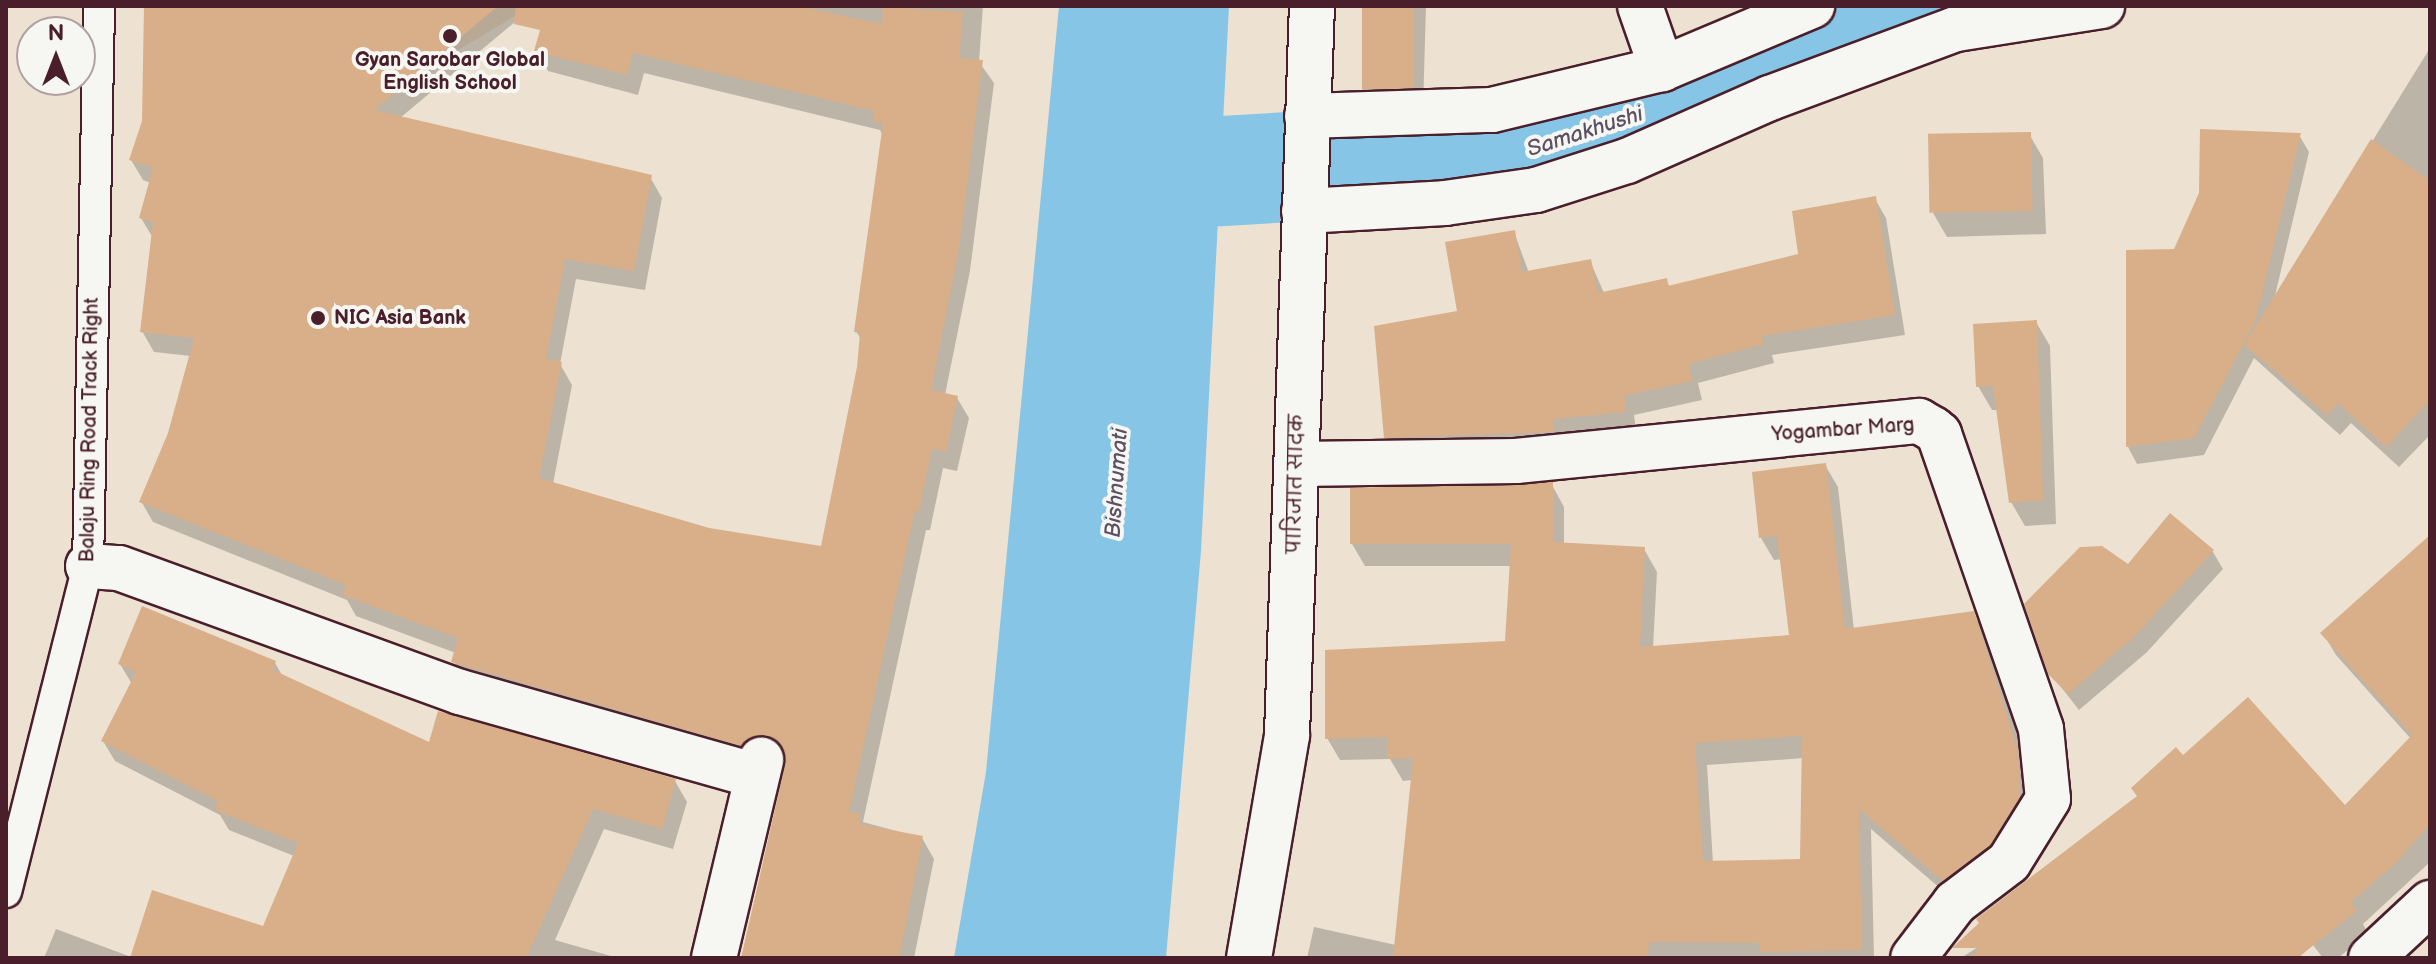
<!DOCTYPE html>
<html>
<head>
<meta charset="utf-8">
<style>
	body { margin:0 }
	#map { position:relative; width:2436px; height:964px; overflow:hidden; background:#ede1d2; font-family:"Balsamiq Sans","Playpen Sans Deva",sans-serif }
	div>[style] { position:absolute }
	.built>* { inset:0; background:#e7d2bc }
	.water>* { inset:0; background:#86c5e6 }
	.shadow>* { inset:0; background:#0003 }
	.river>* { height:110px; margin:-55px; padding:0 55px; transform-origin:55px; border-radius:55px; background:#86c5e6 }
	.building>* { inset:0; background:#d8af89; transform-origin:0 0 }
	.roads { filter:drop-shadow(2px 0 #4a1f2b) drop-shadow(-2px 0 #4a1f2b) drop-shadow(0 2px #4a1f2b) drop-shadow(0 -2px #4a1f2b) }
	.service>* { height:30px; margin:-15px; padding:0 15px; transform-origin:15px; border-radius:15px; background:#f6f6f2 }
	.minor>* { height:44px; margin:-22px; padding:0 22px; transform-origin:22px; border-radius:22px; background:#f6f6f2 }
	.tertiary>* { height:44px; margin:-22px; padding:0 22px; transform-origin:22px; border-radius:22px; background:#f6f6f2 }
	.dots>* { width:22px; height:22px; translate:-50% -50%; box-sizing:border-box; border:4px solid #f6f6f2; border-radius:50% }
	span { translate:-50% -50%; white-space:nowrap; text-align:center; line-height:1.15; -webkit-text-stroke:8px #f6f6f2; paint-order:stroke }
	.poi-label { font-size:20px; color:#4a1f2b; font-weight:700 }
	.left { translate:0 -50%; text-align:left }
	.street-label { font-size:20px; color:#4a1f2b }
	.water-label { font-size:22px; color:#5c5163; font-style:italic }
	.frame { position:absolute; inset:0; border:8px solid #4a1f2b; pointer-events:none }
	.north { position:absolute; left:16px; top:16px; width:80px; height:80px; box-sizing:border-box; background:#f6f6f2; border:2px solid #b1a0a2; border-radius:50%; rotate:0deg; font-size:22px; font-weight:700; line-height:32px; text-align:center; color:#4a1f2b }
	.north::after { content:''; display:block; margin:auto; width:28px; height:36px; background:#4a1f2b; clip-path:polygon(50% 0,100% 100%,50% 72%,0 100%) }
</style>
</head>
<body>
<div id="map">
	<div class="built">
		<i style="clip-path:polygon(394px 6px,521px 6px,525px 10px,438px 62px)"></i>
	</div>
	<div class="water">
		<i style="clip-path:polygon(1059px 6px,1229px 6px,1201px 551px,1166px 958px,954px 958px,986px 772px)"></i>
	</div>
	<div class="shadow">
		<i style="clip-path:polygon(146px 6px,534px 6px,400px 118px,650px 177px,662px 198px,645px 290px,576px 279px,560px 364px,572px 385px,553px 484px,709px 530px,823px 549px,859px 367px,862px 341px,856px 331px,883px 136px,880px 130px,644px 73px,638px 95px,548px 71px,537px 51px,549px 6px,983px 6px,979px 62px,994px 83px,970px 271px,945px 395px,957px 398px,969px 418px,957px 471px,943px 468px,930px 530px,926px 530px,863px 822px,922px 838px,934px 859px,914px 958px,742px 958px,786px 761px,781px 756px,765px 756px,466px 683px,454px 662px,456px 653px,356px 616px,347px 600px,153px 522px,141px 501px,170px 434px,191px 356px,154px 352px,142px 331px,153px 238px,141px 218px,151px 183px,143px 180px,131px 160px,144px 121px)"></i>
		<i style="clip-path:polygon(1364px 6px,1426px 6px,1423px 109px,1375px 111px,1362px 89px)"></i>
		<i style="clip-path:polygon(2430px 48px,2430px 435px,2399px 467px,2351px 423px,2340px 435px,2254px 358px,2204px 455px,2137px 464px,2128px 447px,2175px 251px,2299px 135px,2309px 152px,2274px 300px)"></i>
		<i style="clip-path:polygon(2029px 134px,2043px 158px,2046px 234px,1947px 237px,1933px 213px)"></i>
		<i style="clip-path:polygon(1875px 199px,1886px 218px,1905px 335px,1772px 355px,1774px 363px,1698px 383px,1702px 400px,1634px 415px,1636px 431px,1397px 457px,1386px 437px,1514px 232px,1529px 273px,1590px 261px,1604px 293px,1666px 280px,1670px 287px,1801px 255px)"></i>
		<i style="clip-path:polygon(2036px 322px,2050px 346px,2056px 524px,2025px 526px,2011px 502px,1998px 410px,1992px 410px,1978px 386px)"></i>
		<i style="clip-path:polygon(evenodd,1825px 465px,1838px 487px,1854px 630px,1973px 613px,1986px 635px,2030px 775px,2032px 820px,1956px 902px,1871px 829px,1874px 958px,1307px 958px,1314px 927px,1396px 945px,1412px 780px,1403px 781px,1390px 759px,1340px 760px,1327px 738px,1507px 643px,1511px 566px,1365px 566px,1352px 544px,1552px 485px,1564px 507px,1564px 545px,1644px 549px,1657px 572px,1653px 648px,1792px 637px,1782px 559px,1774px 560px,1761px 538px,1825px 465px,1804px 758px,1802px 861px,1713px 863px,1707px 765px,1804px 758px)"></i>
		<i style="clip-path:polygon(2170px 516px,2213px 552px,2223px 569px,2146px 653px,2079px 710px,2050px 673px)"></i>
		<i style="clip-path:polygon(2430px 559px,2430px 862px,2363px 924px,2368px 934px,2338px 958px,2323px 958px,2313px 945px,2298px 958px,1961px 958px,1990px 939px,2183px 757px,2345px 808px,2411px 739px,2336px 655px,2323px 633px)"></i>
		<i style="clip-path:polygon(275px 663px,283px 677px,430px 744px,675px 781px,687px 802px,673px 849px,604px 829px,555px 940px,618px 958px,144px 958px,265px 929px,294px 856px,229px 830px,220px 815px,115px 761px,103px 741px,132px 684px,120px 664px)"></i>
		<i style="clip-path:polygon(56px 929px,134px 958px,44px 958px)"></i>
	</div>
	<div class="river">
		<i style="left:1139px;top:176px;width:391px;rotate:-3.4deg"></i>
		<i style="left:1529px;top:153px;width:189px;rotate:-19.1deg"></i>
		<i style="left:1708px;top:91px;width:189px;rotate:-23.7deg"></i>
		<i style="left:1881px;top:15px;width:36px;rotate:-14deg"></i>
	</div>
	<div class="building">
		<i style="clip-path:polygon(144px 6px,498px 6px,374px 110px,652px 175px,634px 271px,565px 259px,546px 359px,562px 362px,539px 478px,709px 528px,821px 546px,857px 367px,860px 333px,854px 332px,883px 123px,873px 122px,874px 111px,633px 53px,627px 75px,534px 51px,540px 30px,514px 24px,516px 6px,798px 6px,882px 24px,883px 7px,963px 12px,959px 58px,983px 60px,959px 249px,931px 390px,958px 396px,946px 452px,932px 449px,919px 511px,915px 510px,849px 812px,860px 814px,859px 824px,923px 836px,899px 958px,741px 958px,785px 766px,778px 741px,755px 736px,741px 746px,451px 662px,458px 638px,342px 595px,346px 585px,139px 502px,168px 433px,194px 338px,140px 332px,153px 222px,139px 218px,153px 168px,129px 160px,142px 121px)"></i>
		<i style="left:1362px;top:6px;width:52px;height:83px"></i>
		<i style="clip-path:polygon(2200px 129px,2301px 133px,2255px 322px,2194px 438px,2126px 447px,2126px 250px,2174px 249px,2199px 193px)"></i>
		<i style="left:2031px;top:132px;width:79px;height:103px;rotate:89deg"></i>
		<i style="clip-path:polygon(2371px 139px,2430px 181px,2430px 400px,2386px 447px,2338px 403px,2327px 415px,2244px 345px)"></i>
		<i style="clip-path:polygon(1876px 196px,1895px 315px,1762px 336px,1764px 344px,1689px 364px,1692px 381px,1624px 396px,1626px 412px,1553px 419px,1553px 432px,1384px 438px,1374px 326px,1457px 311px,1445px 242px,1515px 230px,1522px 272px,1591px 259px,1598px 293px,1667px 278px,1668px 286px,1798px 254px,1792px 211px)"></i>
		<i style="clip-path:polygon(2037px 320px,2043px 500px,2009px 503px,1993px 386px,1976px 387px,1973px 324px)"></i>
		<i style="clip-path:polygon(evenodd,1826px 463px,1845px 629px,1974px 611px,2018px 751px,2020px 797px,1990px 845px,1943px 881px,1859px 809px,1862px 950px,1760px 952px,1760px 943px,1649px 942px,1647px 958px,1393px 958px,1413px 758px,1388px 759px,1387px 737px,1325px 739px,1325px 650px,1505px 641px,1511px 544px,1350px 544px,1350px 488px,1553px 482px,1553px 542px,1645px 547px,1640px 647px,1789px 635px,1777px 536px,1759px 538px,1752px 472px,1826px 463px,1802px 736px,1800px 859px,1703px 861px,1695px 743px,1802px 736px)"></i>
		<i style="clip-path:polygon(2170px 513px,2214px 550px,2136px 635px,2068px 694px,2048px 674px,2024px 604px,2080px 547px,2102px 546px,2128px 564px)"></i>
		<i style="clip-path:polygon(2430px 535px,2430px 824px,2395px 864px,2351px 902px,2357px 911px,2297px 958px,1969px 958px,1980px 948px,1952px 948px,1979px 923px,1976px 919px,2137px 796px,2131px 788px,2176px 747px,2183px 755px,2248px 697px,2345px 805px,2412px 735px,2320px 633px)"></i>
		<i style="clip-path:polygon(142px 606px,276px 661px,273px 670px,429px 742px,438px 711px,676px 779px,662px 829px,593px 809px,526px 958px,130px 958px,152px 890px,263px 926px,298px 843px,215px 810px,218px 801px,101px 741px,136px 672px,118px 664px)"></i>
	</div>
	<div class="roads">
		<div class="service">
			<i style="left:6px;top:892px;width:336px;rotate:-75.9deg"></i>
			<i style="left:88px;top:566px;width:560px;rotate:-88.87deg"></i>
		</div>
		<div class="minor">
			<i style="left:1640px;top:6px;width:67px;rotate:70.8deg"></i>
			<i style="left:1307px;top:116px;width:185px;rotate:-1.9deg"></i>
			<i style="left:1492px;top:110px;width:175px;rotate:-13.6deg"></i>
			<i style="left:1662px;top:69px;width:163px;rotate:-22.8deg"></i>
			<i style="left:1304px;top:211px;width:141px;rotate:-3.2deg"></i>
			<i style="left:1445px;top:203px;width:92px;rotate:-8.1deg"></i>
			<i style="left:1536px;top:190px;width:96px;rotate:-17.7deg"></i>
			<i style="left:1627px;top:161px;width:156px;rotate:-23.8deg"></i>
			<i style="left:1770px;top:98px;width:198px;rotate:-20.4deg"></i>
			<i style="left:1956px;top:29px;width:148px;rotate:-9deg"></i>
			<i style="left:1297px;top:464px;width:219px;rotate:-0.8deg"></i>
			<i style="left:1516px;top:461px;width:405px;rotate:-5.7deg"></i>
			<i style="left:1919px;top:421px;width:16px;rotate:30deg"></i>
			<i style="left:1933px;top:429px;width:8px;rotate:40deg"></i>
			<i style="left:1939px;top:434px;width:312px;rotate:70.9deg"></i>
			<i style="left:2041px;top:729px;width:70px;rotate:84.3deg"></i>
			<i style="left:2048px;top:799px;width:74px;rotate:121.8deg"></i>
			<i style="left:2009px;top:862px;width:68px;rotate:142.8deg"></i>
			<i style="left:1955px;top:903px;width:69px;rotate:127.4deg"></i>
			<i style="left:88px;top:566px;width:31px;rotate:4deg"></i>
			<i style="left:119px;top:568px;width:363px;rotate:20deg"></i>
			<i style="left:460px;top:692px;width:308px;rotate:15.8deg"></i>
			<i style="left:714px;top:958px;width:204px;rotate:-76.6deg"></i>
			<i style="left:2371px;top:958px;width:81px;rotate:-43deg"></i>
		</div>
		<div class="tertiary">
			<i style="left:1249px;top:958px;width:226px;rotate:-80.3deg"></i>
			<i style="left:1287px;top:735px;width:729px;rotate:-88.04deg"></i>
		</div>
	</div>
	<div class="dots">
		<i style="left:450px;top:36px;background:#4a1f2b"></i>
		<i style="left:318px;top:318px;background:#4a1f2b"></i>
	</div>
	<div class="poi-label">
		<span style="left:450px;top:72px">Gyan Sarobar Global<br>English School</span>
		<span class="left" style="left:334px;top:318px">NIC Asia Bank</span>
	</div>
	<div class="street-label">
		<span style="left:90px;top:430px;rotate:-89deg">Balaju Ring Road Track Right</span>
		<span style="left:1843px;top:430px;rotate:-4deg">Yogambar Marg</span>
		<span style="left:1296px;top:484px;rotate:-89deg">पारिजात सादक</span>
	</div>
	<div class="water-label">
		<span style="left:1585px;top:132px;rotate:-18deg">Samakhushi</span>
		<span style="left:1117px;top:483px;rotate:-86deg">Bishnumati</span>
	</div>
	<div class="frame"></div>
	<div class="north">N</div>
</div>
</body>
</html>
